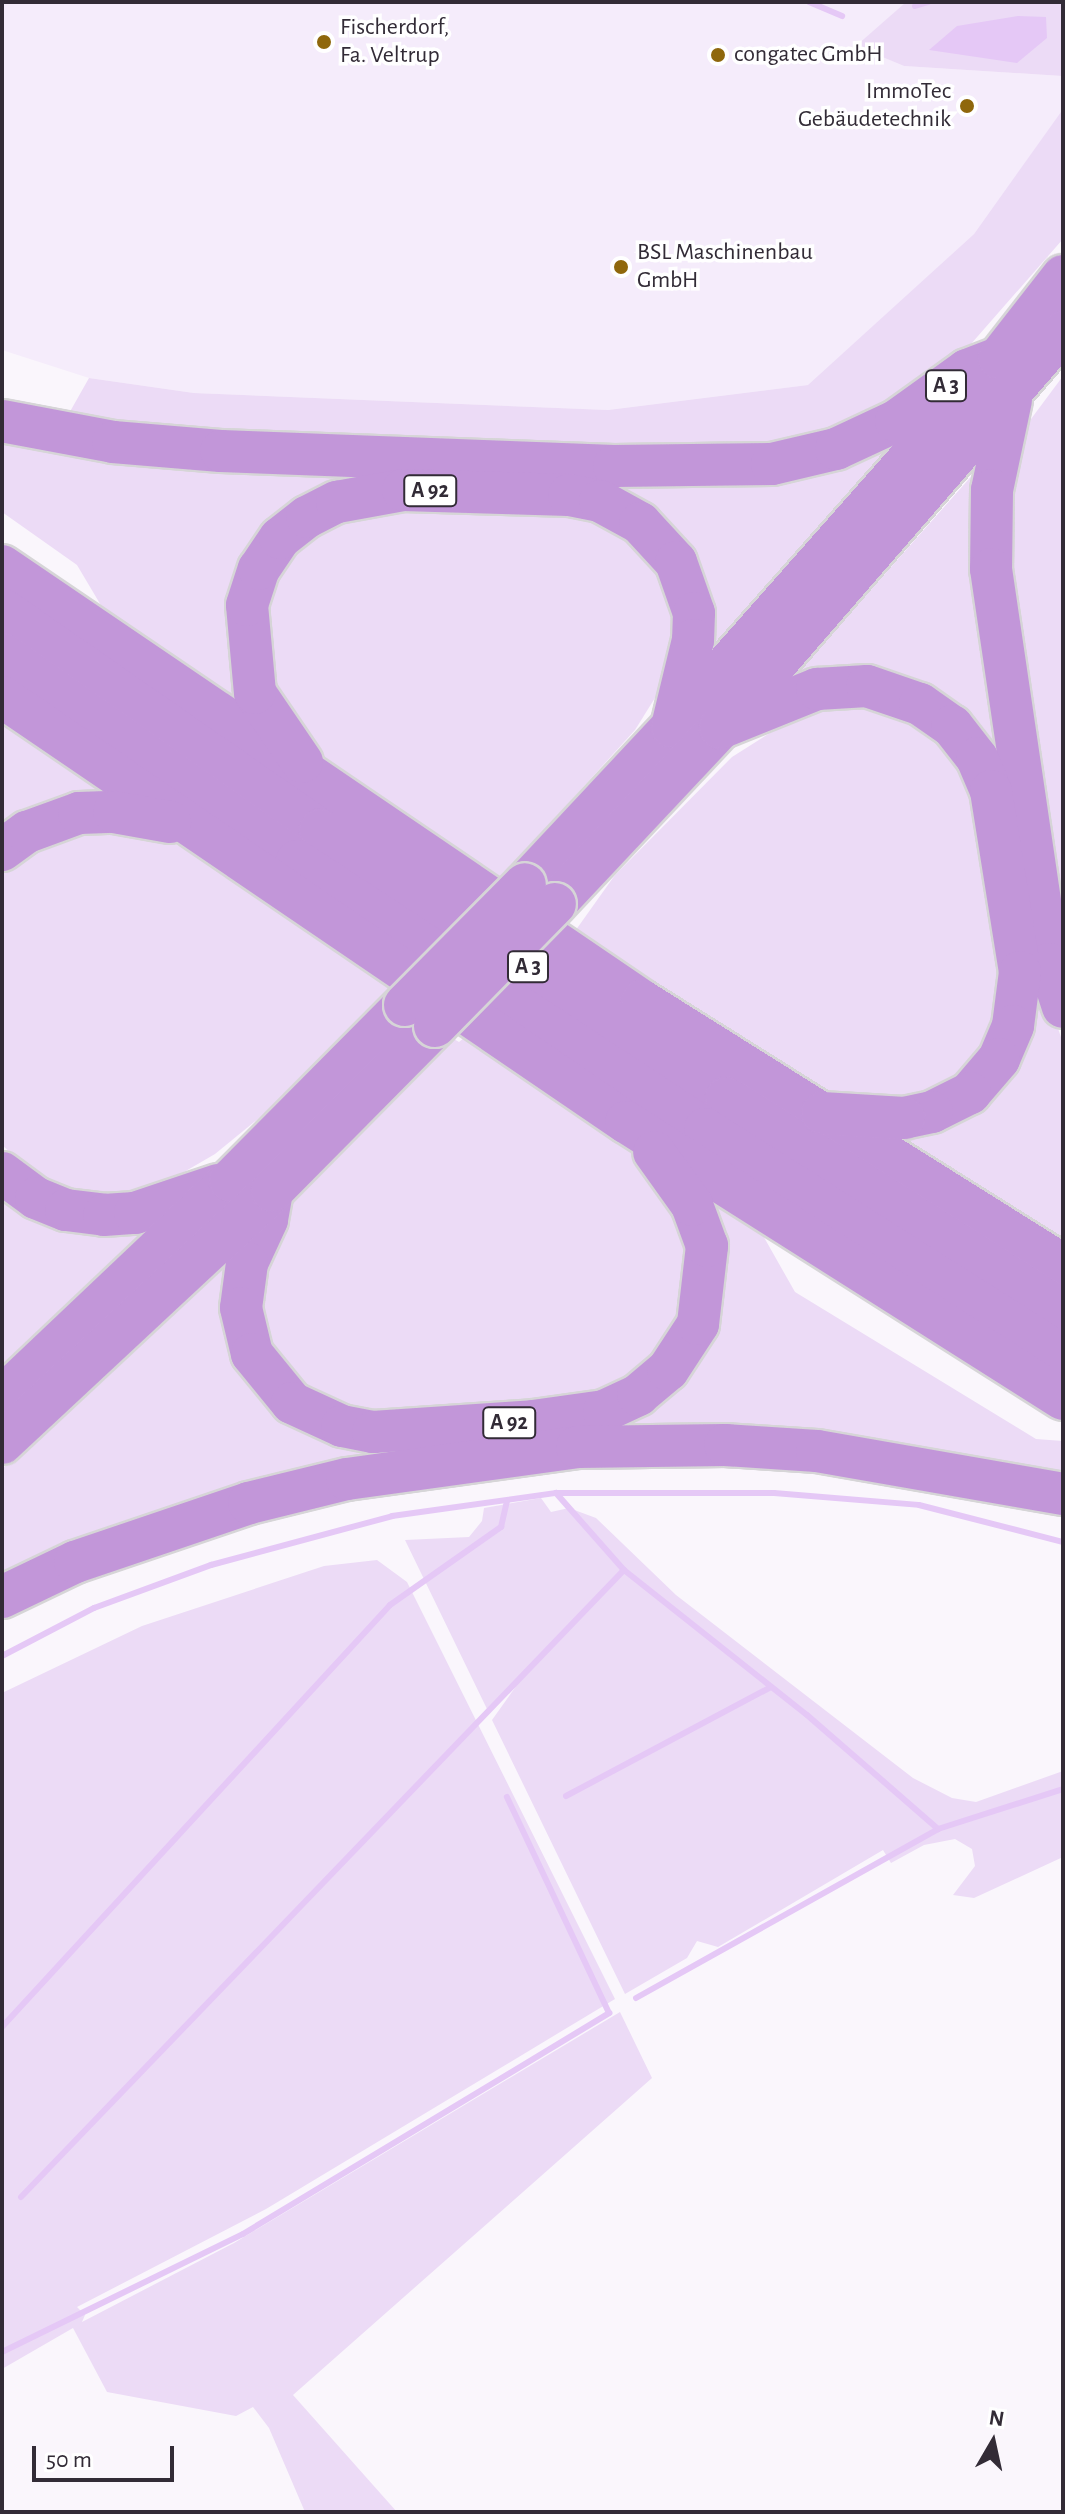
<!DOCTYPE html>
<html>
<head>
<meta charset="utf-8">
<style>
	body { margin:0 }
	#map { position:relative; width:1065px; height:2514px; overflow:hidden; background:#faf6fc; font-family:"Alegreya Sans",sans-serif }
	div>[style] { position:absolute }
	.built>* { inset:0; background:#f5ecfb }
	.green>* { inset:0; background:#ecdbf6 }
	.water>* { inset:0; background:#e5c8f6 }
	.stream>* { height:6px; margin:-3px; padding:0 3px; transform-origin:3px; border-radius:3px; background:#e5c8f6 }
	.roads { filter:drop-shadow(2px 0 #d6d5d7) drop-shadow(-2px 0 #d6d5d7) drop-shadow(0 2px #d6d5d7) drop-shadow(0 -2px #d6d5d7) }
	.highway>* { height:42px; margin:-21px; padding:0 21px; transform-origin:21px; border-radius:21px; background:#c296d9 }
	.bridges { filter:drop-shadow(2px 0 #d6d5d7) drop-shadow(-2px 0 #d6d5d7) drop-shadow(0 2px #d6d5d7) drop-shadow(0 -2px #d6d5d7) }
	.highway-bridge>* { height:42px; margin:-21px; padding:0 21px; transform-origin:21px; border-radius:21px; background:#c296d9 }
	.dots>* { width:22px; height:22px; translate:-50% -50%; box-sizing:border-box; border:4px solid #fff; border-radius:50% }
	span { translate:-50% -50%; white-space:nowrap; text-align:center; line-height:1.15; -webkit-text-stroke:7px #fff; paint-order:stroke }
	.shield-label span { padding:2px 6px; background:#fff; border:2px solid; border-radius:6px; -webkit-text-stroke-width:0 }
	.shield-label { font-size:22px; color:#322b36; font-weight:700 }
	.poi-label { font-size:24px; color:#322b36 }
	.left { translate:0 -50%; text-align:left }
	.right { translate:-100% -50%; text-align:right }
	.frame { position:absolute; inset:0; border:4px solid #322b36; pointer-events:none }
	.north { position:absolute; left:953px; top:2402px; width:80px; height:80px; -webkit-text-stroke:6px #fff; paint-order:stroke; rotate:9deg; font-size:22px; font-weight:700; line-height:32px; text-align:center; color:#322b36 }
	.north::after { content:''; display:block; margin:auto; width:28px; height:36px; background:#322b36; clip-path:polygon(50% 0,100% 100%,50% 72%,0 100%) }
	.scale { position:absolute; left:32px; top:2446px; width:142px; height:36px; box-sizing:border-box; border:4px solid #322b36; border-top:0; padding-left:10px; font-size:24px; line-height:28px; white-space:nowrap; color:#322b36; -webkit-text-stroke:6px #fff; paint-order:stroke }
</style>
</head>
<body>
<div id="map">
	<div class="built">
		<i style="clip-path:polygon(2px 2px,906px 2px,857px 46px,904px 66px,1062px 76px,1061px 113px,974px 234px,809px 385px,608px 410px,194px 393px,89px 378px,2px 350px)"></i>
	</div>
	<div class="green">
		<i style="clip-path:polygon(906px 2px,1063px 2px,1063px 239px,950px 368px,881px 416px,756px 455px,63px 424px,89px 378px,194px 393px,608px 410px,808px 385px,974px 234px,1061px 112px,1062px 76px,904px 66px,856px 46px)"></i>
		<i style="clip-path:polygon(1063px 376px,1063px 953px,1009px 617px,1006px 470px,1031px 419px)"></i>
		<i style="clip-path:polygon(2px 438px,142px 460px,886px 443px,894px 453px,700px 666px,658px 526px,404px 483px,274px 535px,250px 708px,115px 629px,77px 565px,2px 512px)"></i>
		<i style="clip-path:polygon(976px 471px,1050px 1005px,1063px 1043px,1063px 1247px,882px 1135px,909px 1131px,1027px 1009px,953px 720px,781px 691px)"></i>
		<i style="clip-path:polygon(375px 508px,574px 512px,610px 522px,650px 556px,671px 598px,676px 631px,668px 677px,635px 730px,495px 884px,347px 784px,297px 739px,265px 677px,259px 629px,270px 582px,298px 543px)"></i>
		<i style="clip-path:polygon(840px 702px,896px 715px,952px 756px,971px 789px,1005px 978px,999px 1026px,972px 1071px,929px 1100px,850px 1105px,790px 1079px,573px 934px,615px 875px,732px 757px,795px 717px)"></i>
		<i style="clip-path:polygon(2px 711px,124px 797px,2px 839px)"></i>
		<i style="clip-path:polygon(86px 826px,136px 829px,187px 849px,392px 988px,269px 1110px,215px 1154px,160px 1186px,121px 1197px,79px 1195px,45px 1183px,2px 1145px,2px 874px,40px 841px)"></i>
		<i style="clip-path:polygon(470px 1033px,624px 1138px,665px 1181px,691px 1242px,685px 1312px,653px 1363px,592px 1400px,382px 1418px,303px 1393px,283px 1376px,257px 1322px,274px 1227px,311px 1181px,454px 1039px,459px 1042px)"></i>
		<i style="clip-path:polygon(2px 1184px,151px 1231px,2px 1368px)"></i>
		<i style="clip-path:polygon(693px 1185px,757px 1225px,795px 1292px,1036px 1439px,1063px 1441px,1063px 1484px,598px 1436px,2px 1585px,2px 1469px,237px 1255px,230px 1305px,341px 1440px,674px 1379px)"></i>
		<i style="clip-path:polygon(541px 1498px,551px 1512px,569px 1508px,596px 1518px,676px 1595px,913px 1778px,952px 1798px,976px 1802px,1063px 1771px,1063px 1857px,974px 1898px,953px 1895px,975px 1866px,972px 1849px,955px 1839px,924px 1845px,891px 1863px,883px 1850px,718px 1947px,697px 1941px,687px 1958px,625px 1994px,492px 1720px,519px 1682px,487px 1709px,405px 1540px,469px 1537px,482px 1521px,484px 1508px)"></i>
		<i style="clip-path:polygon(377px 1560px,407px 1582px,615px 1999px,266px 2209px,77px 2307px,85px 2315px,82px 2322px,234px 2243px,620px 2012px,652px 2078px,293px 2395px,397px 2512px,305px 2512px,269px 2428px,253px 2407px,236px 2416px,107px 2392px,73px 2328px,2px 2369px,2px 1693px,142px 1626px,324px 1566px)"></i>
	</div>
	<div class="water">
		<i style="clip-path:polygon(1018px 16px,1046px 17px,1047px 38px,1017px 63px,929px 50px,957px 26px)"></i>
	</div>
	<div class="stream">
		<i style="left:809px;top:2px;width:36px;rotate:23deg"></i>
		<i style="left:915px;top:6px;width:14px;rotate:-17deg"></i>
		<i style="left:556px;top:1493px;width:103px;rotate:48.6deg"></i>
		<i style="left:624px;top:1570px;width:233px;rotate:38.4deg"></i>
		<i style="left:807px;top:1715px;width:174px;rotate:41deg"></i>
		<i style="left:2px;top:1656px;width:104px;rotate:-27.6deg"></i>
		<i style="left:94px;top:1608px;width:125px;rotate:-20.2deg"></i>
		<i style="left:211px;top:1565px;width:188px;rotate:-15.1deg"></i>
		<i style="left:392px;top:1516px;width:166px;rotate:-8deg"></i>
		<i style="left:556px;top:1493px;width:218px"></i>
		<i style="left:774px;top:1493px;width:145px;rotate:4.7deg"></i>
		<i style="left:919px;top:1505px;width:149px;rotate:14.4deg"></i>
		<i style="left:566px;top:1796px;width:232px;rotate:-28deg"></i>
		<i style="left:636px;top:1998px;width:346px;rotate:-29.2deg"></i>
		<i style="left:938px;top:1829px;width:131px;rotate:-17.7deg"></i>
		<i style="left:2px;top:2027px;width:573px;rotate:-47.4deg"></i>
		<i style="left:390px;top:1605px;width:136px;rotate:-35.1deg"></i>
		<i style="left:501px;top:1527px;width:26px;rotate:-77deg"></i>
		<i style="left:21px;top:2197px;width:870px;rotate:-46.12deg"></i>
		<i style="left:2px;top:2352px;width:268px;rotate:-26.1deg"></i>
		<i style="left:243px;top:2234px;width:428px;rotate:-31.1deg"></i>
		<i style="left:609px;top:2013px;width:239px;rotate:-115.3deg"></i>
	</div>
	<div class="roads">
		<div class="highway">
			<i style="left:1011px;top:400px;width:92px;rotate:101.9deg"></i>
			<i style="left:992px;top:490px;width:79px;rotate:90.7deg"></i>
			<i style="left:991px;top:569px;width:399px;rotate:81.6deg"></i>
			<i style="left:1049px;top:964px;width:45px;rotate:72deg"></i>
			<i style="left:2px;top:421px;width:113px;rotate:10.7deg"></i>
			<i style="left:113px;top:442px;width:108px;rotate:4.8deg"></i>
			<i style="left:221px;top:451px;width:393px;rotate:2.2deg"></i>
			<i style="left:614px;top:466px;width:158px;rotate:-0.7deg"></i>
			<i style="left:772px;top:464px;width:66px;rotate:-13.2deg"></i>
			<i style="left:836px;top:449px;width:66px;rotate:-25deg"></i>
			<i style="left:896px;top:421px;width:87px;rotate:-35.7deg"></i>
			<i style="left:967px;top:370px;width:34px;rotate:-21deg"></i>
			<i style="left:2px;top:566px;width:774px;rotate:34.2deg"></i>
			<i style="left:642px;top:1001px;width:497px;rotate:32.1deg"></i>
			<i style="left:2px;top:609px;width:387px;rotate:34.8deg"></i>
			<i style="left:320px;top:830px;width:486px;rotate:33.4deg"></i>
			<i style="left:726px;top:1098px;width:399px;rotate:32.3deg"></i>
			<i style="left:2px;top:654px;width:360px;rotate:35.1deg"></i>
			<i style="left:297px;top:861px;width:488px;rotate:33.3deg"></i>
			<i style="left:705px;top:1129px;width:423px;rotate:32.3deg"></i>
			<i style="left:2px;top:697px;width:755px;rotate:34.26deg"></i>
			<i style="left:626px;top:1122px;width:517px;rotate:32.37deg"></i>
			<i style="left:720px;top:728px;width:105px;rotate:-21.9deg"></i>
			<i style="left:817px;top:689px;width:50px;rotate:-3.4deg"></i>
			<i style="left:867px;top:686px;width:56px;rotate:18.8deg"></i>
			<i style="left:920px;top:704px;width:39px;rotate:35deg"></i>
			<i style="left:952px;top:726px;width:41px;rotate:52deg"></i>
			<i style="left:977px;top:758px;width:36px;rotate:67deg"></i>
			<i style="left:991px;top:791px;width:183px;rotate:80.9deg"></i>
			<i style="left:1020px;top:972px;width:54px;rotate:97.4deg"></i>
			<i style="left:1013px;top:1026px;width:36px;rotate:113deg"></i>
			<i style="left:999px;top:1059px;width:45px;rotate:130.5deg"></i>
			<i style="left:970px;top:1093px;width:42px;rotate:153.4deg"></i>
			<i style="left:932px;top:1112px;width:29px;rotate:168deg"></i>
			<i style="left:904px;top:1118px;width:82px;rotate:-176.5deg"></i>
			<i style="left:302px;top:762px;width:83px;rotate:-124.3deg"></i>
			<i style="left:255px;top:693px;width:88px;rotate:-95.2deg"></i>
			<i style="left:247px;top:605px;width:38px;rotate:-72deg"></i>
			<i style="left:259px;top:569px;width:37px;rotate:-56deg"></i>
			<i style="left:280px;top:538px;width:34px;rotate:-38deg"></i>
			<i style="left:307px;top:517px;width:34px;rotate:-27deg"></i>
			<i style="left:337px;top:502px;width:67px;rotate:-10.3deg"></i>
			<i style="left:403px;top:490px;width:166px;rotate:1.7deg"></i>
			<i style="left:569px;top:495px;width:32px;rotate:11deg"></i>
			<i style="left:600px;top:501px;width:46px;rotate:28.8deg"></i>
			<i style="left:640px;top:523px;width:53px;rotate:47.3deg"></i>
			<i style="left:676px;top:562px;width:54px;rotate:70.6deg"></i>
			<i style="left:694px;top:613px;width:27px;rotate:92deg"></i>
			<i style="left:693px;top:640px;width:89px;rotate:103.6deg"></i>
			<i style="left:2px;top:850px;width:31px;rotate:-36deg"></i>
			<i style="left:27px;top:832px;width:55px;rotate:-20.1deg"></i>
			<i style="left:79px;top:813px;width:35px;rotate:-2deg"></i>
			<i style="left:114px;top:812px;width:57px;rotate:10.1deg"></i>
			<i style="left:525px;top:884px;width:215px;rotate:-46.9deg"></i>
			<i style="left:672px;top:727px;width:493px;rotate:-48.5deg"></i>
			<i style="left:999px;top:358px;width:104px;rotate:-52deg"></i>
			<i style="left:555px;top:904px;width:241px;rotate:-46.8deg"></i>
			<i style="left:720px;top:728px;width:524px;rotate:-49.1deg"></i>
			<i style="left:2px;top:1173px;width:42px;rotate:36.3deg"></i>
			<i style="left:36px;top:1198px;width:32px;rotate:22deg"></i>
			<i style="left:66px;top:1210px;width:38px;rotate:7deg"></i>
			<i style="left:104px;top:1215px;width:31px;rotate:-4deg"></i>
			<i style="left:135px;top:1213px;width:88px;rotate:-18.6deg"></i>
			<i style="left:272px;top:1191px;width:29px;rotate:100deg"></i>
			<i style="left:267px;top:1220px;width:47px;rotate:114.9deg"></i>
			<i style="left:247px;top:1263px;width:45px;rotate:97.6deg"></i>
			<i style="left:241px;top:1308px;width:47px;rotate:76.6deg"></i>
			<i style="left:252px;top:1354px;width:63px;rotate:50.8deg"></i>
			<i style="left:292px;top:1403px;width:55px;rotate:24.7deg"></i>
			<i style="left:342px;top:1426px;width:32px;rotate:11deg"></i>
			<i style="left:373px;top:1432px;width:160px;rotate:-3.9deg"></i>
			<i style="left:533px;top:1421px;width:72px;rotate:-8deg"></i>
			<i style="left:604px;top:1411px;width:38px;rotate:-25deg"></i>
			<i style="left:638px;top:1395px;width:39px;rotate:-40deg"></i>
			<i style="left:668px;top:1370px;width:55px;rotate:-56.9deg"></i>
			<i style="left:698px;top:1324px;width:79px;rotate:-83.4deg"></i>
			<i style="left:707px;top:1246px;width:44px;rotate:-110.1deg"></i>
			<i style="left:692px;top:1205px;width:65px;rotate:-125.6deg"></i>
			<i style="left:2px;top:1397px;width:314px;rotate:-43.5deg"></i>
			<i style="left:230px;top:1181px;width:248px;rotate:-45.2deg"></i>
			<i style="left:2px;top:1443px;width:369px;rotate:-43deg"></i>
			<i style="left:272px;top:1191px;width:232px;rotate:-45.3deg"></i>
			<i style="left:2px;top:1597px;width:81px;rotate:-25.6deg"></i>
			<i style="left:75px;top:1562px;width:184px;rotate:-18.7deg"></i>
			<i style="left:249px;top:1503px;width:101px;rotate:-13.8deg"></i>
			<i style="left:347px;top:1479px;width:232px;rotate:-7.9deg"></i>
			<i style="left:577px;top:1447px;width:148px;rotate:-0.8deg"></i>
			<i style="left:725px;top:1445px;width:92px;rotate:3.7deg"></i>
			<i style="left:817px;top:1451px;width:250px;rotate:9.9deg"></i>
		</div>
	</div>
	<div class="bridges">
		<div class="highway-bridge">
			<i style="left:405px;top:1005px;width:170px;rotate:-45.2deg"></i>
			<i style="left:435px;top:1026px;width:171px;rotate:-45.5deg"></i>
		</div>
	</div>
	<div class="dots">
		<i style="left:324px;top:42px;background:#8f670c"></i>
		<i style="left:718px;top:55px;background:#8f670c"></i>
		<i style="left:967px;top:106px;background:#8f670c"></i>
		<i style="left:621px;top:267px;background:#8f670c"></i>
	</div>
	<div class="shield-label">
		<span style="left:946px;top:386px">A 3</span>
		<span style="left:430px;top:491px">A 92</span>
		<span style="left:528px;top:967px">A 3</span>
		<span style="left:509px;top:1423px">A 92</span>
	</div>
	<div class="poi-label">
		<span class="left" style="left:340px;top:42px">Fischerdorf,<br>Fa. Veltrup</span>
		<span class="left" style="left:734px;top:55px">congatec GmbH</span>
		<span class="right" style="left:951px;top:106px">ImmoTec<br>Gebäudetechnik</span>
		<span class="left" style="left:637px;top:267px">BSL Maschinenbau<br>GmbH</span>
	</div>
	<div class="frame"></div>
	<div class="north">N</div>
	<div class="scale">50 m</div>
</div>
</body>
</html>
